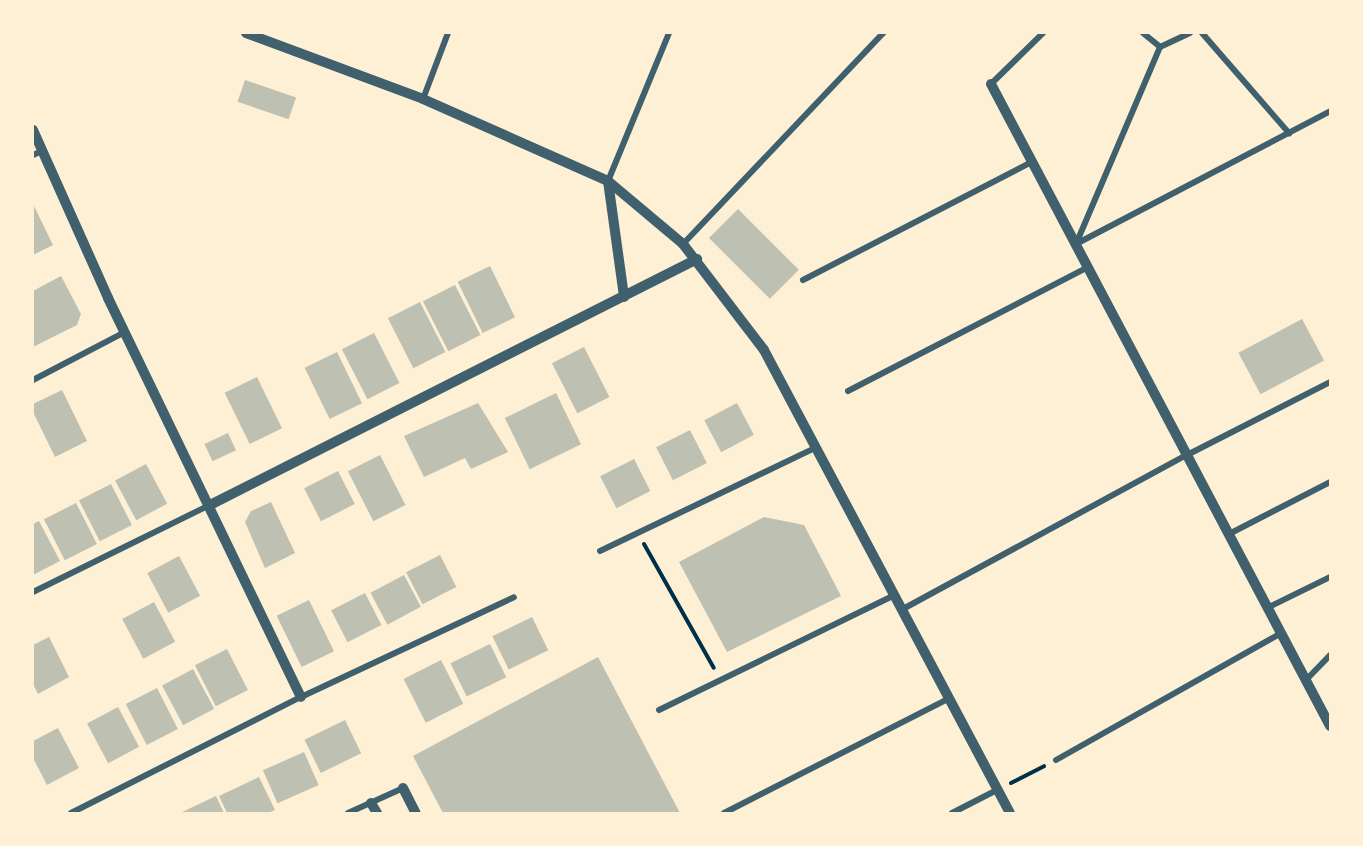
<!DOCTYPE html>
<html>
<head>
<meta charset="utf-8">
<style>
	body { margin:0 }
	#map { position:relative; width:1363px; height:846px; overflow:hidden; background:#fdf0d5; font-family:"Work Sans",sans-serif }
	div>[style] { position:absolute }
	.building>* { inset:0; background:#bec0b2; transform-origin:0 0 }
	.path>* { height:4px; margin:-2px; padding:0 2px; transform-origin:2px; border-radius:2px; background:#003049 }
	.minor>* { height:6px; margin:-3px; padding:0 3px; transform-origin:3px; border-radius:3px; background:#3f606c }
	.tertiary>* { height:10px; margin:-5px; padding:0 5px; transform-origin:5px; border-radius:5px; background:#3f606c }
	span { translate:-50% -50%; white-space:nowrap; text-align:center; line-height:1.15; -webkit-text-stroke:6px #fdf0d5; paint-order:stroke }
	.frame { position:absolute; inset:0; border:34px solid #fdf0d5; pointer-events:none }
</style>
</head>
<body>
<div id="map">
	<div class="building">
		<i style="left:245px;top:80px;width:54px;height:23px;rotate:19deg"></i>
		<i style="clip-path:polygon(33px 204px,53px 245px,33px 255px)"></i>
		<i style="left:738px;top:209px;width:86px;height:41px;rotate:45deg"></i>
		<i style="left:490px;top:266px;width:57px;height:36px;rotate:64deg"></i>
		<i style="clip-path:polygon(61px 276px,81px 314px,77px 325px,33px 347px,33px 291px)"></i>
		<i style="left:455px;top:285px;width:56px;height:36px;rotate:63deg"></i>
		<i style="left:420px;top:302px;width:56px;height:36px;rotate:63deg"></i>
		<i style="left:1302px;top:319px;width:47px;height:72px;rotate:62deg"></i>
		<i style="left:374px;top:333px;width:56px;height:36px;rotate:63deg"></i>
		<i style="left:584px;top:347px;width:56px;height:36px;rotate:63deg"></i>
		<i style="left:337px;top:352px;width:57px;height:36px;rotate:64deg"></i>
		<i style="left:257px;top:377px;width:57px;height:36px;rotate:64deg"></i>
		<i style="clip-path:polygon(62px 390px,87px 441px,55px 457px,33px 412px,33px 404px)"></i>
		<i style="left:556px;top:393px;width:57px;height:57px;rotate:64deg"></i>
		<i style="clip-path:polygon(478px 403px,508px 452px,471px 469px,465px 458px,424px 477px,404px 436px)"></i>
		<i style="left:737px;top:403px;width:36px;height:37px;rotate:62deg"></i>
		<i style="left:690px;top:430px;width:37px;height:38px;rotate:63deg"></i>
		<i style="left:228px;top:433px;width:19px;height:26px;rotate:65deg"></i>
		<i style="left:380px;top:455px;width:56px;height:36px;rotate:63deg"></i>
		<i style="left:634px;top:459px;width:36px;height:38px;rotate:63deg"></i>
		<i style="left:146px;top:464px;width:45px;height:35px;rotate:62deg"></i>
		<i style="left:338px;top:471px;width:37px;height:38px;rotate:63deg"></i>
		<i style="left:111px;top:484px;width:46px;height:36px;rotate:63deg"></i>
		<i style="clip-path:polygon(271px 502px,295px 553px,265px 568px,245px 522px,251px 511px)"></i>
		<i style="left:76px;top:503px;width:46px;height:36px;rotate:63deg"></i>
		<i style="clip-path:polygon(764px 517px,804px 525px,841px 596px,727px 652px,679px 562px)"></i>
		<i style="clip-path:polygon(39px 521px,60px 561px,33px 575px,33px 524px)"></i>
		<i style="left:440px;top:555px;width:36px;height:38px;rotate:63deg"></i>
		<i style="left:179px;top:556px;width:45px;height:36px;rotate:62deg"></i>
		<i style="left:404px;top:575px;width:36px;height:38px;rotate:62deg"></i>
		<i style="left:365px;top:593px;width:36px;height:38px;rotate:63deg"></i>
		<i style="left:309px;top:600px;width:57px;height:36px;rotate:64deg"></i>
		<i style="left:154px;top:602px;width:45px;height:36px;rotate:62deg"></i>
		<i style="left:532px;top:617px;width:37px;height:44px;rotate:64deg"></i>
		<i style="clip-path:polygon(49px 637px,69px 677px,38px 694px,33px 684px,33px 645px)"></i>
		<i style="left:490px;top:644px;width:37px;height:44px;rotate:64deg"></i>
		<i style="left:227px;top:649px;width:46px;height:36px;rotate:63deg"></i>
		<i style="clip-path:polygon(598px 657px,680px 813px,443px 813px,413px 756px)"></i>
		<i style="left:441px;top:660px;width:49px;height:42px;rotate:63deg"></i>
		<i style="left:193px;top:669px;width:45px;height:35px;rotate:62deg"></i>
		<i style="left:157px;top:688px;width:46px;height:35px;rotate:63deg"></i>
		<i style="left:118px;top:707px;width:45px;height:35px;rotate:62deg"></i>
		<i style="left:345px;top:720px;width:37px;height:45px;rotate:64deg"></i>
		<i style="clip-path:polygon(58px 728px,79px 768px,47px 785px,33px 758px,33px 741px)"></i>
		<i style="left:304px;top:752px;width:36px;height:45px;rotate:66deg"></i>
		<i style="clip-path:polygon(259px 777px,275px 810px,268px 813px,227px 813px,219px 796px)"></i>
		<i style="clip-path:polygon(216px 796px,224px 813px,180px 813px)"></i>
	</div>
	<div class="path">
		<i style="left:644px;top:544px;width:142px;rotate:60.6deg"></i>
		<i style="left:1011px;top:783px;width:37px;rotate:-27deg"></i>
	</div>
	<div class="minor">
		<i style="left:1143px;top:33px;width:22px;rotate:39deg"></i>
		<i style="left:1202px;top:33px;width:133px;rotate:49deg"></i>
		<i style="left:991px;top:84px;width:73px;rotate:-44.4deg"></i>
		<i style="left:423px;top:99px;width:71px;rotate:-69.3deg"></i>
		<i style="left:33px;top:155px;width:10px;rotate:-24deg"></i>
		<i style="left:608px;top:181px;width:160px;rotate:-67.6deg"></i>
		<i style="left:683px;top:244px;width:291px;rotate:-46.5deg"></i>
		<i style="left:1076px;top:244px;width:287px;rotate:-27.6deg"></i>
		<i style="left:1076px;top:244px;width:214px;rotate:-66.9deg"></i>
		<i style="left:1160px;top:47px;width:33px;rotate:-25deg"></i>
		<i style="left:803px;top:280px;width:258px;rotate:-27.3deg"></i>
		<i style="left:33px;top:380px;width:104px;rotate:-27.6deg"></i>
		<i style="left:848px;top:391px;width:270px;rotate:-27.3deg"></i>
		<i style="left:1229px;top:534px;width:114px;rotate:-27.2deg"></i>
		<i style="left:600px;top:551px;width:238px;rotate:-25.6deg"></i>
		<i style="left:33px;top:592px;width:195px;rotate:-26.2deg"></i>
		<i style="left:1267px;top:608px;width:70px;rotate:-26.2deg"></i>
		<i style="left:901px;top:610px;width:325px;rotate:-28.5deg"></i>
		<i style="left:1187px;top:455px;width:161px;rotate:-27deg"></i>
		<i style="left:1306px;top:680px;width:35px;rotate:-46deg"></i>
		<i style="left:659px;top:710px;width:260px;rotate:-26deg"></i>
		<i style="left:1056px;top:760px;width:258px;rotate:-29.4deg"></i>
		<i style="left:71px;top:813px;width:258px;rotate:-26.8deg"></i>
		<i style="left:301px;top:697px;width:235px;rotate:-25.1deg"></i>
		<i style="left:348px;top:813px;width:60px;rotate:-24.4deg"></i>
		<i style="left:724px;top:813px;width:251px;rotate:-27deg"></i>
		<i style="left:952px;top:813px;width:51px;rotate:-27.1deg"></i>
	</div>
	<div class="tertiary">
		<i style="left:246px;top:33px;width:189px;rotate:20.4deg"></i>
		<i style="left:423px;top:99px;width:202px;rotate:23.9deg"></i>
		<i style="left:608px;top:181px;width:98px;rotate:40deg"></i>
		<i style="left:683px;top:244px;width:133px;rotate:52.6deg"></i>
		<i style="left:764px;top:350px;width:524px;rotate:62.02deg"></i>
		<i style="left:991px;top:84px;width:726px;rotate:62.16deg"></i>
		<i style="left:33px;top:130px;width:184px;rotate:65.9deg"></i>
		<i style="left:108px;top:298px;width:443px;rotate:64.2deg"></i>
		<i style="left:608px;top:181px;width:117px;rotate:82.1deg"></i>
		<i style="left:208px;top:506px;width:548px;rotate:-26.8deg"></i>
		<i style="left:403px;top:788px;width:28px;rotate:63deg"></i>
		<i style="left:371px;top:803px;width:12px;rotate:59deg"></i>
	</div>
	<div class="frame"></div>
</div>
</body>
</html>
